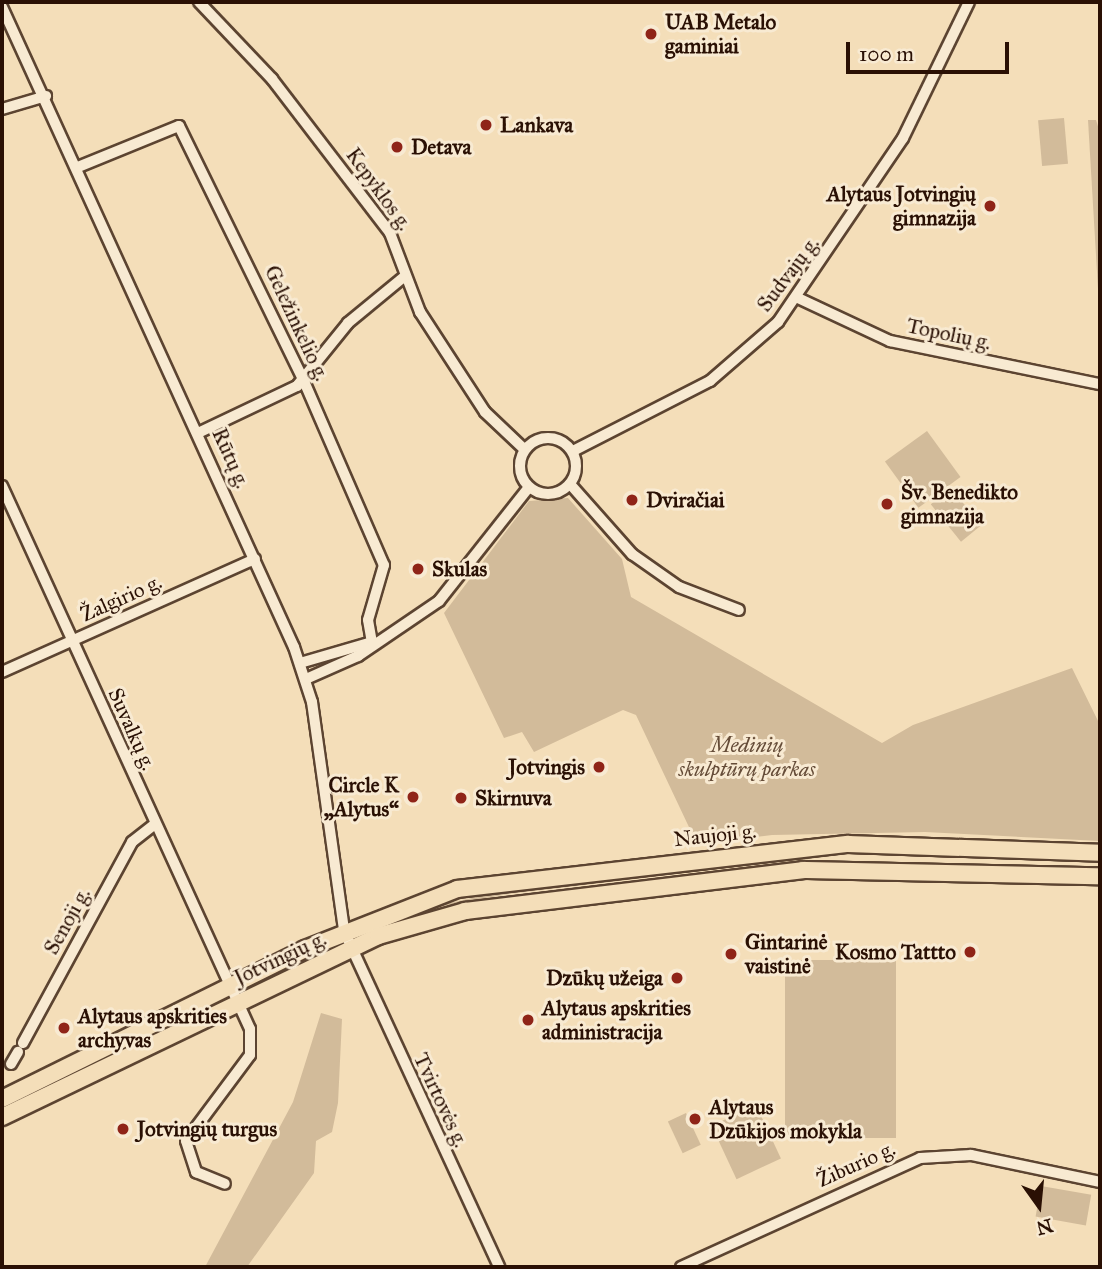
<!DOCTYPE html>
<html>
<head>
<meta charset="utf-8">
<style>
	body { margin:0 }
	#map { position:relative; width:1102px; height:1269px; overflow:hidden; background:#f4deb9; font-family:"IM FELL Great Primer",serif }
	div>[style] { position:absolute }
	.green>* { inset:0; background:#d2bb9a; transform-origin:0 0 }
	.roads { filter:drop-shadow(2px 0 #5c4431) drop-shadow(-2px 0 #5c4431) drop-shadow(0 2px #5c4431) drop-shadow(0 -2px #5c4431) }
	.minor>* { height:10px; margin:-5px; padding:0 5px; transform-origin:5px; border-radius:5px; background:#f8ead2 }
	.minor>.ring { margin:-5px; padding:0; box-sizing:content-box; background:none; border:10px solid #f8ead2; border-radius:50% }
	.primary>* { height:16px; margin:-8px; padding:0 8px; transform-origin:8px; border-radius:8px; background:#f4deb9 }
	.dots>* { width:19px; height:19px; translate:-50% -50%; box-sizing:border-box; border:4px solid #f8ead2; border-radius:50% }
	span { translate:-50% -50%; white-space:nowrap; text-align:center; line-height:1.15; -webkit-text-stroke:6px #f8ead2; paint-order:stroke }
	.poi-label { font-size:21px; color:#2a1004; font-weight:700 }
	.left { translate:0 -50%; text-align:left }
	.right { translate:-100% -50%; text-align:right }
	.street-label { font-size:21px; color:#2a1004 }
	.park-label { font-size:21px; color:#654c38; font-style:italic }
	.frame { position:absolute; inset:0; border:4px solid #2a1004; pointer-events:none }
	.north { position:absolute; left:1004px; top:1171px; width:70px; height:70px; -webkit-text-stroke:5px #f8ead2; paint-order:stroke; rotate:165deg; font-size:19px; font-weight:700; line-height:28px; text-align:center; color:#2a1004 }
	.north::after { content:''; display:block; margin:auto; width:24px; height:32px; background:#2a1004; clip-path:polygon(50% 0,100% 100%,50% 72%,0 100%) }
	.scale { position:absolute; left:846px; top:42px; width:163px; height:32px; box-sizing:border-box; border:4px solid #2a1004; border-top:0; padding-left:9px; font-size:21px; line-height:24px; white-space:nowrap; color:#2a1004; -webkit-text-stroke:5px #f8ead2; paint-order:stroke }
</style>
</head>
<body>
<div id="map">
	<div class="green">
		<i style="left:1064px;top:118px;width:46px;height:26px;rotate:85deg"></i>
		<i style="clip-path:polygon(1088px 120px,1096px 120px,1100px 133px,1100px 323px)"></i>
		<i style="left:927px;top:431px;width:57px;height:52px;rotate:54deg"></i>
		<i style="left:951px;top:488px;width:48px;height:26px;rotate:51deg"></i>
		<i style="clip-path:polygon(568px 498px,622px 559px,631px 597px,882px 743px,913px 725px,1072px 668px,1100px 725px,1100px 841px,925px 832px,772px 835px,697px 844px,636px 715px,623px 710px,534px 752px,522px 732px,504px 738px,444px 613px,529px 501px)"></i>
		<i style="clip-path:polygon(844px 854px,508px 894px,424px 909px,507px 890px)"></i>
		<i style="left:896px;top:960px;width:178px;height:111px;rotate:90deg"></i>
		<i style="clip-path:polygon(321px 1013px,342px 1019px,338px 1103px,332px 1132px,316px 1141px,314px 1173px,247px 1267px,205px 1267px,293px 1102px)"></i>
		<i style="left:756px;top:1105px;width:59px;height:49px;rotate:65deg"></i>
		<i style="left:686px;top:1113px;width:35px;height:20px;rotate:65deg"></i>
		<i style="left:1041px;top:1186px;width:51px;height:31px;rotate:10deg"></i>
	</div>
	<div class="roads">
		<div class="minor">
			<i style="left:199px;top:2px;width:106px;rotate:46.5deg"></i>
			<i style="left:272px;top:79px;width:194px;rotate:52.5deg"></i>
			<i style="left:390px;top:233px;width:85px;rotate:69.2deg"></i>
			<i style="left:420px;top:312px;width:119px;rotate:57deg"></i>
			<i style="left:485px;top:412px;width:54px;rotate:43.5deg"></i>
			<i style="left:2px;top:7px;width:703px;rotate:65.48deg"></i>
			<i style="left:294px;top:647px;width:58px;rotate:71.9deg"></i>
			<i style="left:312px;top:702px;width:231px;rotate:82deg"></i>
			<i style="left:344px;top:931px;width:370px;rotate:65.2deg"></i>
			<i style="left:2px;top:109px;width:46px;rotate:-16.5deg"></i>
			<i style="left:78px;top:167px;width:109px;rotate:-22.1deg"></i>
			<i style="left:179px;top:126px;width:282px;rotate:63.9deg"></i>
			<i style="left:303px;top:379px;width:203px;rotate:66.5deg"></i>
			<i style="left:384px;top:565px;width:57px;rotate:106.2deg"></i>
			<i style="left:368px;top:620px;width:22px;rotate:80deg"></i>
			<i style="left:798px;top:298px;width:102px;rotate:25.1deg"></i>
			<i style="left:890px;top:341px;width:214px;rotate:11.6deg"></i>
			<i style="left:198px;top:433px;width:110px;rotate:-25.4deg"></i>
			<i style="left:297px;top:386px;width:81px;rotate:-51deg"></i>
			<i style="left:348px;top:323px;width:74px;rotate:-39.5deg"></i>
			<i class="ring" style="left:520px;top:438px;width:46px;height:46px"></i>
			<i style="left:573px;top:451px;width:154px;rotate:-27.1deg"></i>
			<i style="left:710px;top:381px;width:90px;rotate:-40.9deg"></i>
			<i style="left:778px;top:322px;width:222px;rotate:-55.8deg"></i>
			<i style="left:903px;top:138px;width:151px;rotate:-64.1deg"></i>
			<i style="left:570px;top:484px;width:94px;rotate:48.5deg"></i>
			<i style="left:632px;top:554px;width:57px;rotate:35.1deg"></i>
			<i style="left:679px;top:587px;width:64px;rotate:21deg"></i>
			<i style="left:2px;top:486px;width:597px;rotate:65.45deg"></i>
			<i style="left:250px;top:1029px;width:26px;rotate:90deg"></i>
			<i style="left:250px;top:1055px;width:107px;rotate:126.7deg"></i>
			<i style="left:186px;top:1141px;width:33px;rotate:72deg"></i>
			<i style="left:196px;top:1172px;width:31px;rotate:22deg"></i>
			<i style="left:300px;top:663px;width:75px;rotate:-16.3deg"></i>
			<i style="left:2px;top:672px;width:277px;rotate:-24.1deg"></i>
			<i style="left:306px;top:679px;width:57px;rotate:-23.9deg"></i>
			<i style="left:358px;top:656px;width:98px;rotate:-34.2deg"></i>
			<i style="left:439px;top:601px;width:145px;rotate:-51.7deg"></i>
			<i style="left:23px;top:1043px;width:229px;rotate:-61.5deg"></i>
			<i style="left:132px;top:842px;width:28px;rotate:-38deg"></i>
			<i style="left:11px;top:1064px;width:14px;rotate:-60deg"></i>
			<i style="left:681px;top:1267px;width:263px;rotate:-24.5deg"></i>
			<i style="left:920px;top:1158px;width:51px;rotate:-3.4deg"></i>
			<i style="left:971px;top:1155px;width:132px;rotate:11.8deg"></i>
		</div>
		<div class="primary">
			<i style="left:2px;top:1099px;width:338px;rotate:-26.3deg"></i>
			<i style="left:305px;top:949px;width:163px;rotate:-21.5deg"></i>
			<i style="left:457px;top:889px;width:394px;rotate:-6.6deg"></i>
			<i style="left:848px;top:844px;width:252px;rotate:2deg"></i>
			<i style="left:2px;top:1117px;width:417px;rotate:-25.7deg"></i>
			<i style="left:378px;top:936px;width:91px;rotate:-16deg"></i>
			<i style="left:465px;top:911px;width:340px;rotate:-6.9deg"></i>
			<i style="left:803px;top:870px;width:297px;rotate:1.2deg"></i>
		</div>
	</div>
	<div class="dots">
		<i style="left:651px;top:34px;background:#8f2418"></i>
		<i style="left:486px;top:125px;background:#8f2418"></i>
		<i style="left:397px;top:147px;background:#8f2418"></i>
		<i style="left:990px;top:206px;background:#8f2418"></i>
		<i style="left:632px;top:500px;background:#8f2418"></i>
		<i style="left:887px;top:504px;background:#8f2418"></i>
		<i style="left:418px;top:569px;background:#8f2418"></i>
		<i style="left:599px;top:767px;background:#8f2418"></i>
		<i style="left:413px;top:797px;background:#8f2418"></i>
		<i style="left:461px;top:798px;background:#8f2418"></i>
		<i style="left:970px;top:952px;background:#8f2418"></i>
		<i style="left:731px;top:954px;background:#8f2418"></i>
		<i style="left:677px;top:978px;background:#8f2418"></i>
		<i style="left:528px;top:1020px;background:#8f2418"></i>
		<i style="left:64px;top:1028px;background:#8f2418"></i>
		<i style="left:695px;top:1119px;background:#8f2418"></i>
		<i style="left:123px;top:1129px;background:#8f2418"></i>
	</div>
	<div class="poi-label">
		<span class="left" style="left:665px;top:34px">UAB Metalo<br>gaminiai</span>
		<span class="left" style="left:500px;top:125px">Lankava</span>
		<span class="left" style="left:411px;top:147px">Detava</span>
		<span class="right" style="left:976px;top:206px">Alytaus Jotvingių<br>gimnazija</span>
		<span class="left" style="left:901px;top:504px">Šv. Benedikto<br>gimnazija</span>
		<span class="left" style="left:646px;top:500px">Dviračiai</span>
		<span class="left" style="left:432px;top:569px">Skulas</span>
		<span class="right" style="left:585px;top:767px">Jotvingis</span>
		<span class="right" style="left:399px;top:797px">Circle K<br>„Alytus“</span>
		<span class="left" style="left:475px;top:798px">Skirnuva</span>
		<span class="left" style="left:745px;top:954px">Gintarinė<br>vaistinė</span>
		<span class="right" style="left:956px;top:952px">Kosmo Tattto</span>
		<span class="right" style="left:663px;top:978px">Dzūkų užeiga</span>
		<span class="left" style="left:542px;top:1020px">Alytaus apskrities<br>administracija</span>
		<span class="left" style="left:78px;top:1028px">Alytaus apskrities<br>archyvas</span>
		<span class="left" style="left:709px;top:1119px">Alytaus<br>Dzūkijos mokykla</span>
		<span class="left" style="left:137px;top:1129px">Jotvingių turgus</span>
	</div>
	<div class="street-label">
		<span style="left:379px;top:189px;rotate:54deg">Kepyklos g.</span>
		<span style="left:788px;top:274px;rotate:-53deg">Sudvajų g.</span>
		<span style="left:297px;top:323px;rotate:65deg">Geležinkelio g.</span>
		<span style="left:949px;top:334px;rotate:12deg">Topolių g.</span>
		<span style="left:231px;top:458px;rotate:66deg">Rūtų g.</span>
		<span style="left:121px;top:598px;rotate:-24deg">Žalgirio g.</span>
		<span style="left:132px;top:729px;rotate:66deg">Suvalkų g.</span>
		<span style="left:715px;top:835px;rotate:-6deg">Naujoji g.</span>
		<span style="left:67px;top:921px;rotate:-61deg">Senoji g.</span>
		<span style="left:280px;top:958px;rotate:-25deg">Jotvingių g.</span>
		<span style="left:441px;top:1100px;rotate:65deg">Tvirtovės g.</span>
		<span style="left:856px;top:1164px;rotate:-24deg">Žiburio g.</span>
	</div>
	<div class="park-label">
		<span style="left:747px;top:757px">Medinių<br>skulptūrų parkas</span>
	</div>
	<div class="frame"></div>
	<div class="north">N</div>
	<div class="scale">100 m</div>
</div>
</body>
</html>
